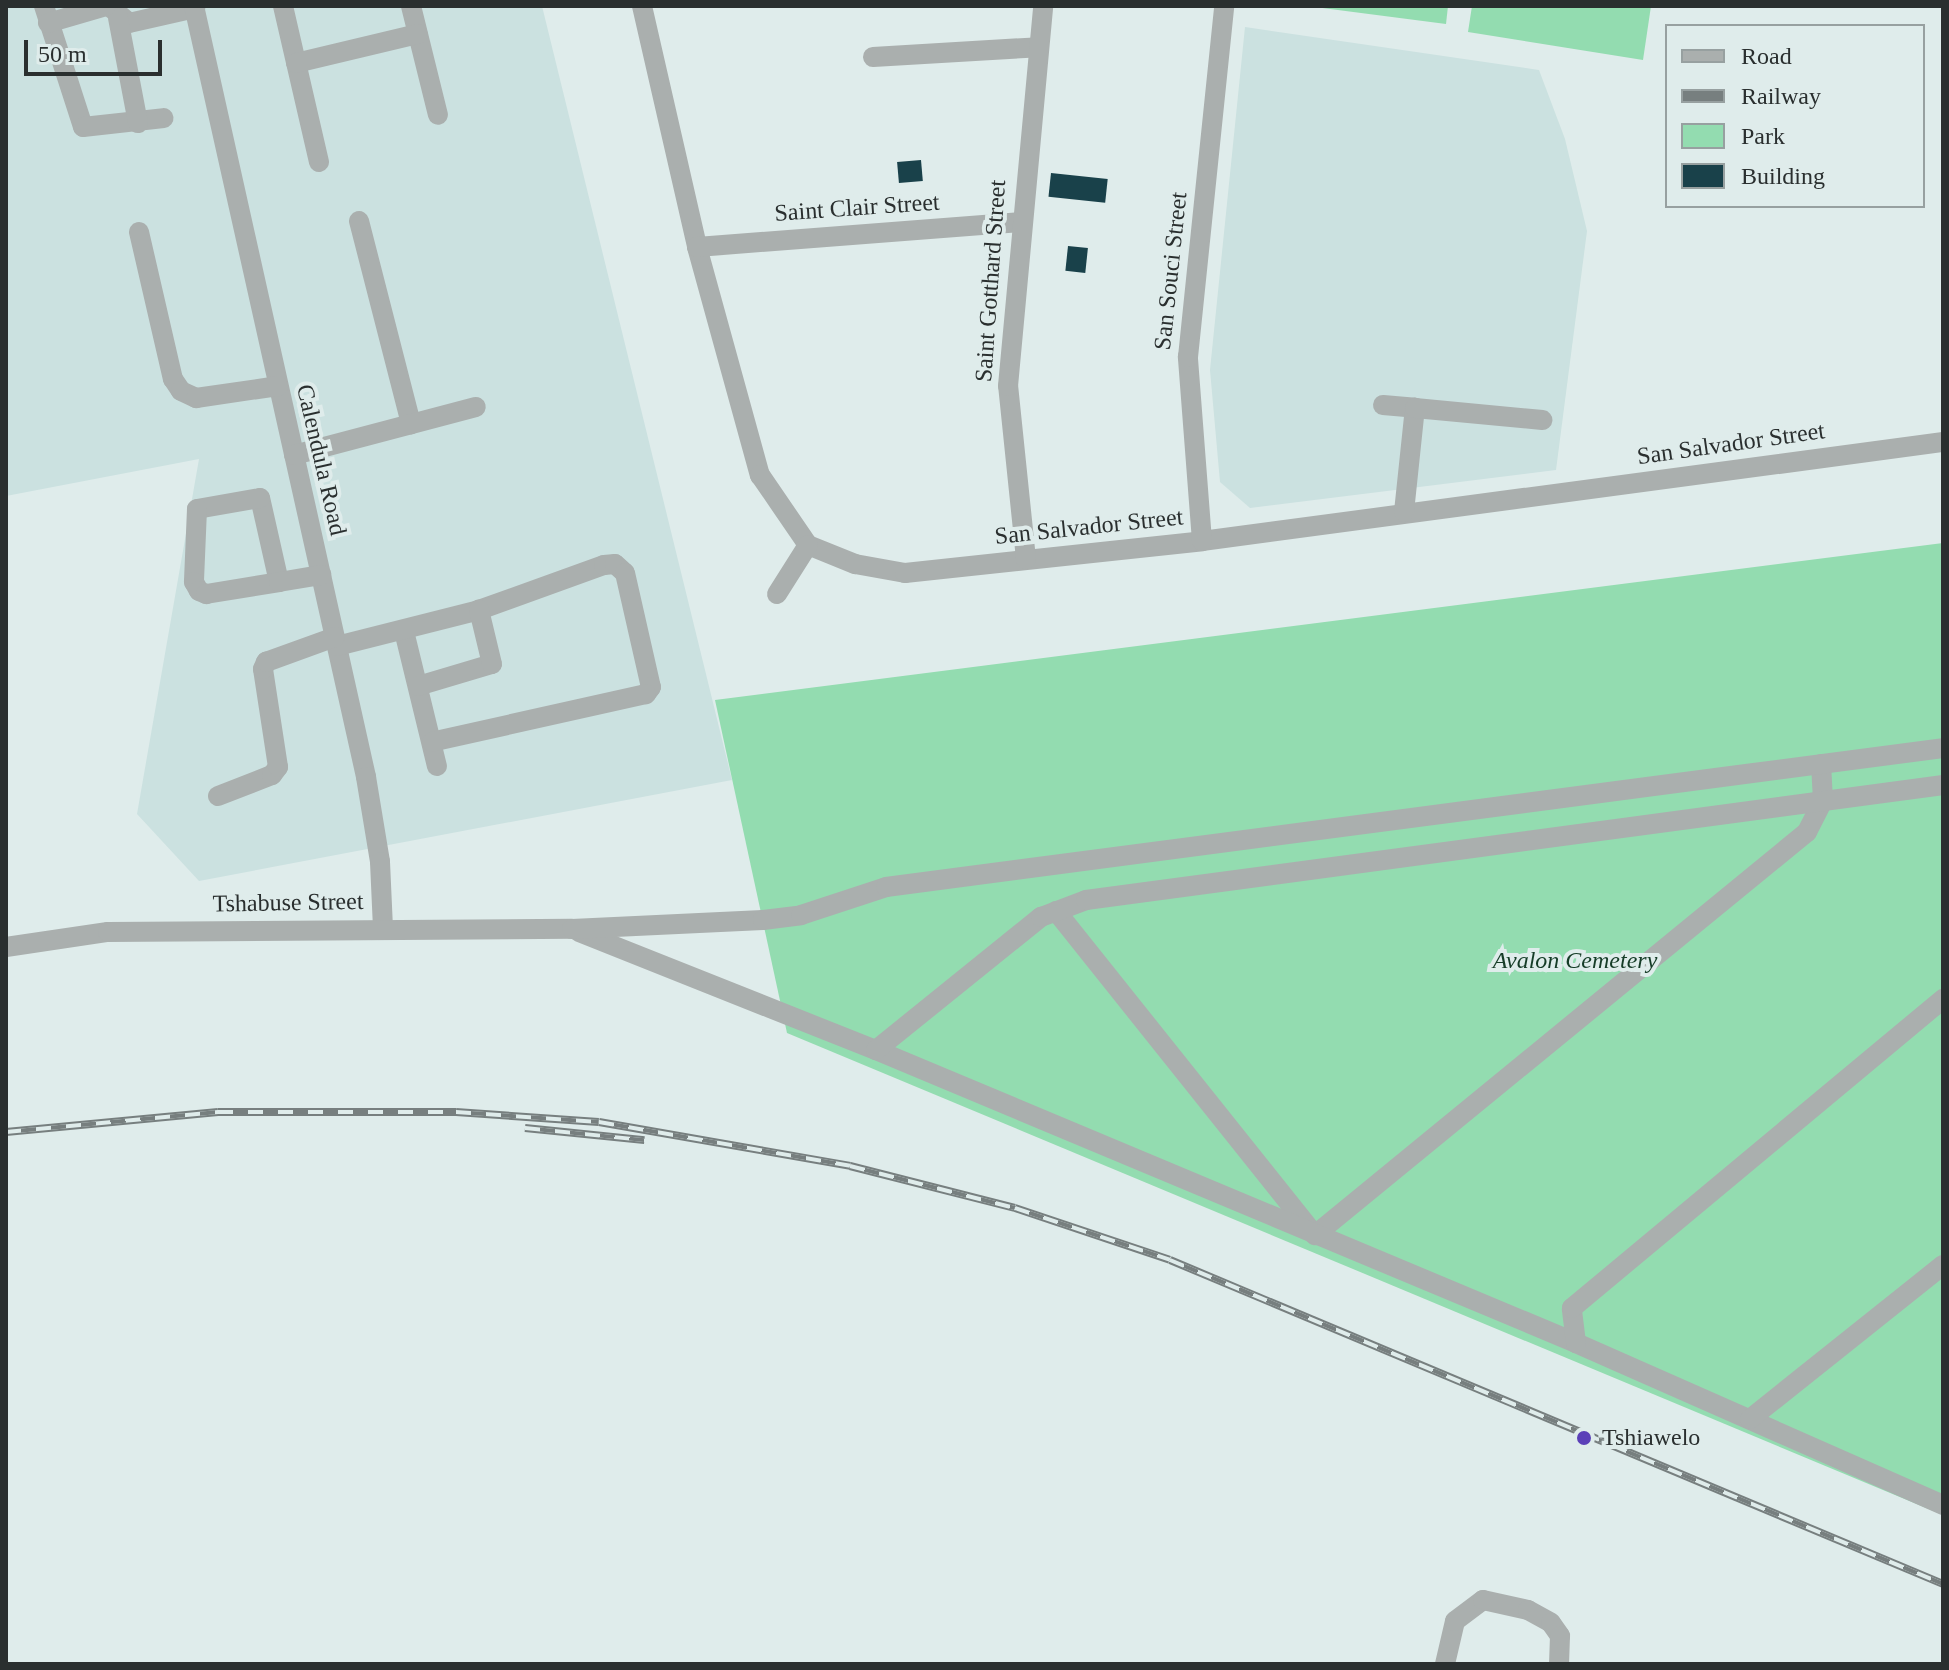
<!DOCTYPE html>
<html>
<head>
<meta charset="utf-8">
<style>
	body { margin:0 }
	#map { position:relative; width:1949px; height:1670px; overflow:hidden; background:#dfeceb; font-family:Georgia,serif }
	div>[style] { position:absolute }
	.built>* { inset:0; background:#cbe1e0 }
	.green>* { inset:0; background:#93dcb0 }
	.building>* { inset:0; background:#19414a; transform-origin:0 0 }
	.minor>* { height:20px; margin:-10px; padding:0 10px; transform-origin:10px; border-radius:10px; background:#aaafae }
	.rail>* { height:8px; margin-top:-4px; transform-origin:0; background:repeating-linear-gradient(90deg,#dfeceb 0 15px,#777f7f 0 30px); box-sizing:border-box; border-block:2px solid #777f7f }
	.dots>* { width:22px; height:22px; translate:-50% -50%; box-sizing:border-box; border:4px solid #dfeceb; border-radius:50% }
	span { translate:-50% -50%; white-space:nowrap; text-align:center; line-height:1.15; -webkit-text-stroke:8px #dfeceb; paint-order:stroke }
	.street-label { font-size:24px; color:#2a2f2f }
	.park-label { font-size:24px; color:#153c27; font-style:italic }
	.poi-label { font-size:24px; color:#2a2f2f }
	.left { translate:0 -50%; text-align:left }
	.frame { position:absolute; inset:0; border:8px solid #2a2f2f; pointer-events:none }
	.legend { position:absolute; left:1665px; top:24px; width:260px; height:184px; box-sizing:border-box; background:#dfeceb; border:2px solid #97a0a0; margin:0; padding:10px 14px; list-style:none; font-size:24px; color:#2a2f2f }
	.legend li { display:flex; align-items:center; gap:16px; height:40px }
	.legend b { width:40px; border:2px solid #97a0a0 }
	.scale { position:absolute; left:24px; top:40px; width:138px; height:36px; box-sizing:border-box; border:4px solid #2a2f2f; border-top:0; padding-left:10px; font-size:24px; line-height:28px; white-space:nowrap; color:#2a2f2f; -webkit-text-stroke:6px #dfeceb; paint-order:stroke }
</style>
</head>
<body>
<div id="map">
	<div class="built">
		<i style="clip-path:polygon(6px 6px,542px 6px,732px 780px,199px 881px,137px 814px,199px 459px,6px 496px)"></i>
		<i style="clip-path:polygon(1245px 27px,1539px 70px,1565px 139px,1587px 231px,1556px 470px,1250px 508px,1220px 482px,1210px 370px)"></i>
	</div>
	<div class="green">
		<i style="clip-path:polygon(1307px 6px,1448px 6px,1446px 24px)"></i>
		<i style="clip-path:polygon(1472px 6px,1651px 6px,1643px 60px,1468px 32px)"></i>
		<i style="clip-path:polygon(1943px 543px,1943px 1515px,787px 1033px,715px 700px)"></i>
	</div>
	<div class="building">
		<i style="left:921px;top:160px;width:21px;height:24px;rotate:85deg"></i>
		<i style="left:1051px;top:173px;width:57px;height:24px;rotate:6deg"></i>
		<i style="left:1068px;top:246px;width:20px;height:25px;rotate:6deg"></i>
	</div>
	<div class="minor">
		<i style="left:44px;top:6px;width:127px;rotate:72.1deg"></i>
		<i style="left:83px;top:127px;width:81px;rotate:-6.3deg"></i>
		<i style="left:109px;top:6px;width:26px;rotate:40deg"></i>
		<i style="left:129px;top:23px;width:68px;rotate:-12.8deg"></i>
		<i style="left:194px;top:6px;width:790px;rotate:77.42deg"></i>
		<i style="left:366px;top:777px;width:86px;rotate:80.6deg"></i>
		<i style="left:380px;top:862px;width:66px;rotate:87.4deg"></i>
		<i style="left:283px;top:6px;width:160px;rotate:77deg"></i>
		<i style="left:411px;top:6px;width:112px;rotate:76.1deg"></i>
		<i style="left:642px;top:6px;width:247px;rotate:77.1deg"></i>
		<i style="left:697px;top:247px;width:237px;rotate:74.6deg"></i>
		<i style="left:760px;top:475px;width:85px;rotate:55.6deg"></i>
		<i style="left:808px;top:545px;width:51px;rotate:22deg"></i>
		<i style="left:855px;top:564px;width:51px;rotate:10.2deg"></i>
		<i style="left:905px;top:573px;width:299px;rotate:-6.1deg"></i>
		<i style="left:1202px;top:541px;width:748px;rotate:-7.61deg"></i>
		<i style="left:118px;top:18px;width:107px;rotate:79.2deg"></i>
		<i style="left:48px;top:23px;width:60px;rotate:-16.3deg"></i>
		<i style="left:873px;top:57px;width:166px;rotate:-3.4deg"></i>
		<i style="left:296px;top:63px;width:125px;rotate:-13.4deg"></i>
		<i style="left:359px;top:221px;width:210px;rotate:75.6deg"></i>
		<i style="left:139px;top:232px;width:151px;rotate:77deg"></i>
		<i style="left:173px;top:379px;width:14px;rotate:56deg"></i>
		<i style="left:181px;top:391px;width:17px;rotate:25deg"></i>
		<i style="left:196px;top:398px;width:83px;rotate:-8.3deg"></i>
		<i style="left:697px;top:247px;width:324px;rotate:-4.4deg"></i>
		<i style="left:1383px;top:405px;width:32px;rotate:5deg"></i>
		<i style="left:294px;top:455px;width:188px;rotate:-14.8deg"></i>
		<i style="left:1404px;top:512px;width:105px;rotate:-84deg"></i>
		<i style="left:1415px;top:408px;width:128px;rotate:5.4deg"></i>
		<i style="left:1202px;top:541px;width:185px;rotate:-94.4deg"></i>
		<i style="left:1188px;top:357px;width:353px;rotate:-84.1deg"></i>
		<i style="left:1026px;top:559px;width:174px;rotate:-95.9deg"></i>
		<i style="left:1008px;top:386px;width:382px;rotate:-84.7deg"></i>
		<i style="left:279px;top:582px;width:86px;rotate:-102.7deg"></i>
		<i style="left:260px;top:498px;width:64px;rotate:170.1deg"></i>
		<i style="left:197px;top:509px;width:73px;rotate:92.4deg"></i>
		<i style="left:194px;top:582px;width:10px;rotate:61deg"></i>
		<i style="left:199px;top:591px;width:8px;rotate:23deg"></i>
		<i style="left:206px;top:594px;width:74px;rotate:-9.3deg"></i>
		<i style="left:279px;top:582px;width:43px;rotate:-9.5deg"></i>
		<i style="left:777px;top:594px;width:58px;rotate:-57.7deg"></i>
		<i style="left:404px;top:631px;width:139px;rotate:76.3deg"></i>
		<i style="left:337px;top:646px;width:146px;rotate:-14.2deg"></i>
		<i style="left:479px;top:610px;width:133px;rotate:-19.8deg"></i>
		<i style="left:604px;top:565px;width:11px;rotate:-5deg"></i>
		<i style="left:615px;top:564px;width:13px;rotate:42deg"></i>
		<i style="left:625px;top:573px;width:117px;rotate:77.2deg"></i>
		<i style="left:651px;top:687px;width:9px;rotate:126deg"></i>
		<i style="left:646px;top:694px;width:219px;rotate:167.4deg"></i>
		<i style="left:418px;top:686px;width:77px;rotate:-16.6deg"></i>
		<i style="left:492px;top:664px;width:56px;rotate:-103.5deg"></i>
		<i style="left:218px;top:796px;width:58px;rotate:-21.3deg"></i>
		<i style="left:272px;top:775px;width:10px;rotate:-53deg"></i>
		<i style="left:278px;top:767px;width:99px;rotate:-98.7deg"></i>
		<i style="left:263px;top:669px;width:8px;rotate:-67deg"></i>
		<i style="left:266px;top:662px;width:73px;rotate:-19.9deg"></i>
		<i style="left:1056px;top:911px;width:415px;rotate:51.4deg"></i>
		<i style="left:1315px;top:1235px;width:636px;rotate:-39.32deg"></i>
		<i style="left:1807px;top:832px;width:35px;rotate:-63deg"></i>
		<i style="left:1823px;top:801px;width:37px;rotate:-93deg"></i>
		<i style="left:579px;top:932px;width:320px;rotate:21.7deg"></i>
		<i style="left:876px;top:1050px;width:759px;rotate:22.71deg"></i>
		<i style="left:1576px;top:1343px;width:401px;rotate:23.8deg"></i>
		<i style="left:6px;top:947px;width:103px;rotate:-8.4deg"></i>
		<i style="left:108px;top:932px;width:464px;rotate:-0.4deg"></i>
		<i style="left:572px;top:929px;width:191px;rotate:-2.7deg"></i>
		<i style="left:763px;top:920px;width:38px;rotate:-7deg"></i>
		<i style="left:801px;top:915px;width:89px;rotate:-18.2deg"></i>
		<i style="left:886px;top:887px;width:1066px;rotate:-7.49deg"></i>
		<i style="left:876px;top:1050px;width:212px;rotate:-38.9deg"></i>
		<i style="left:1041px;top:917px;width:48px;rotate:-20.7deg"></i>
		<i style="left:1086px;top:900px;width:865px;rotate:-7.64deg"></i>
		<i style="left:1576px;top:1343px;width:35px;rotate:-97deg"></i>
		<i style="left:1572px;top:1308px;width:483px;rotate:-39.8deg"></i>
		<i style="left:1750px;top:1419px;width:247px;rotate:-38.6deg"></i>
		<i style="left:1445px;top:1664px;width:44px;rotate:-76.9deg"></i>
		<i style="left:1455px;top:1621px;width:35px;rotate:-37deg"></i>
		<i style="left:1483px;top:1600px;width:46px;rotate:12.5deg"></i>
		<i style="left:1528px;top:1610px;width:26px;rotate:29deg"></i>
		<i style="left:1551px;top:1623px;width:16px;rotate:55deg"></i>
		<i style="left:1560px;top:1636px;width:28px;rotate:92deg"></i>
	</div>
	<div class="rail">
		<i style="left:525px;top:1128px;width:120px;rotate:5.8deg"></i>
		<i style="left:6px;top:1132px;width:213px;rotate:-5.4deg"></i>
		<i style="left:218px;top:1112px;width:238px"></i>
		<i style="left:456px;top:1112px;width:143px;rotate:4deg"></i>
		<i style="left:599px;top:1122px;width:255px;rotate:9.9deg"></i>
		<i style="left:850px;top:1166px;width:170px;rotate:14.3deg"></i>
		<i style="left:1015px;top:1208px;width:163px;rotate:18.5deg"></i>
		<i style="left:1170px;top:1260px;width:838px;rotate:22.74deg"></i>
	</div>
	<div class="dots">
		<i style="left:1584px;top:1438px;background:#5b40b8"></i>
	</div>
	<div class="street-label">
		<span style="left:857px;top:208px;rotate:-4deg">Saint Clair Street</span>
		<span style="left:1171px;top:271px;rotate:-84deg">San Souci Street</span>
		<span style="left:991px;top:281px;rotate:-86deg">Saint Gotthard Street</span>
		<span style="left:1731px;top:444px;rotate:-8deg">San Salvador Street</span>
		<span style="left:321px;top:460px;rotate:77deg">Calendula Road</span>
		<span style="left:1089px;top:527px;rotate:-6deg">San Salvador Street</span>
		<span style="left:288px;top:903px;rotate:-1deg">Tshabuse Street</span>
	</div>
	<div class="park-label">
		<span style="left:1575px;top:961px">Avalon Cemetery</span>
	</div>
	<div class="poi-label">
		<span class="left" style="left:1602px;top:1438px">Tshiawelo</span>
	</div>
	<div class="frame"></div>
	<ul class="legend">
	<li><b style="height:10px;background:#aaafae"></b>Road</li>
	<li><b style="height:10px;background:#777f7f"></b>Railway</li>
	<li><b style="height:22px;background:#93dcb0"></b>Park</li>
	<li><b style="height:22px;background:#19414a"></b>Building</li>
	</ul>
	<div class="scale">50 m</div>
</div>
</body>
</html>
